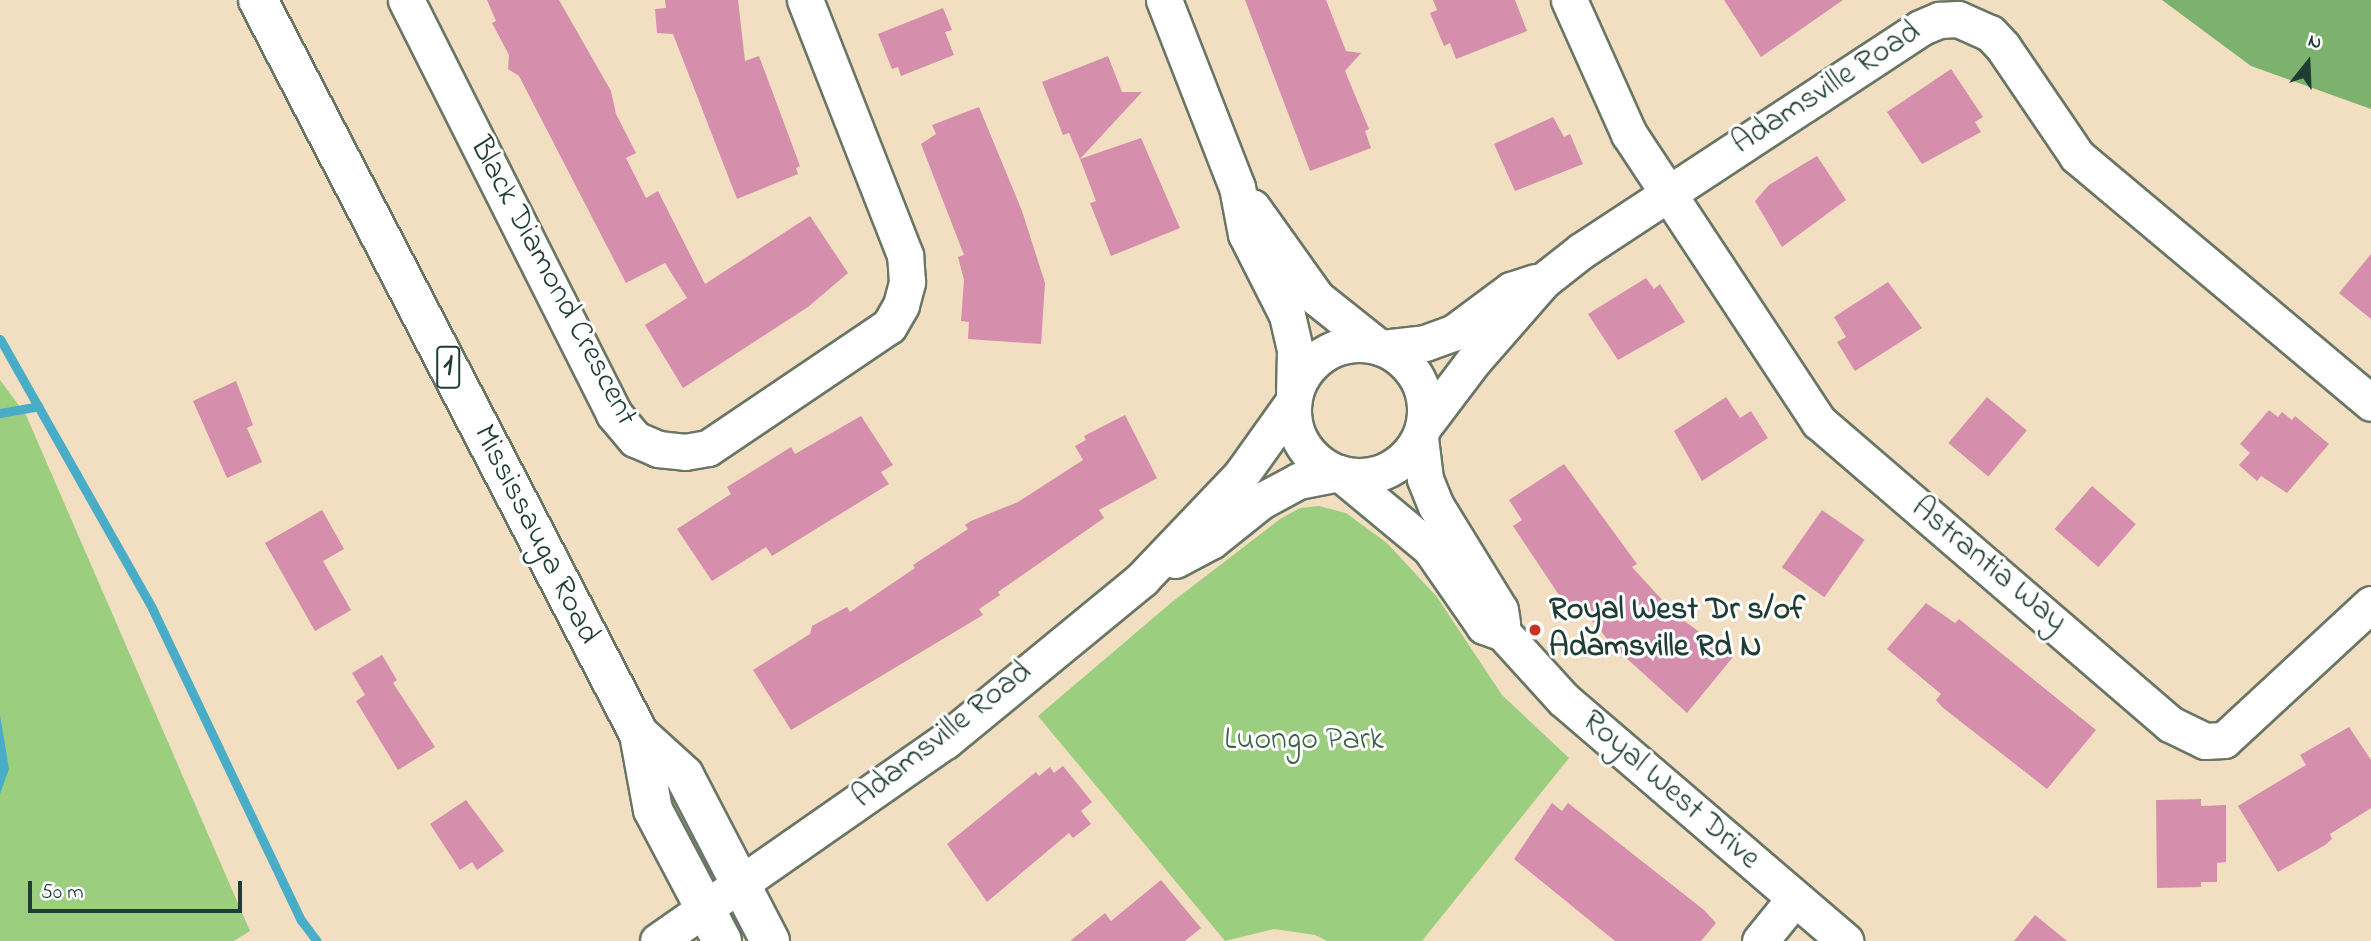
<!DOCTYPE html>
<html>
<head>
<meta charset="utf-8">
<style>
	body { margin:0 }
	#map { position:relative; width:2371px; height:941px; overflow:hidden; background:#f2dfc1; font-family:"Indie Flower",sans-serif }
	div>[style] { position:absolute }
	.green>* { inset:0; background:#9bcf7f }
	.forest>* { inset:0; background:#7cb26e }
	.water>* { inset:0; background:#49adc8 }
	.stream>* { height:9px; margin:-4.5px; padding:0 4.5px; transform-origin:4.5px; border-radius:4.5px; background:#49adc8 }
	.building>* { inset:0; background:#d68ead; transform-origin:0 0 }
	.roads { filter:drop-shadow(2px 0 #697665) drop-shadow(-2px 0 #697665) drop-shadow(0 2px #697665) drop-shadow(0 -2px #697665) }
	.minor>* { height:35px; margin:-17.5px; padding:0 17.5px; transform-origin:17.5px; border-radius:17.5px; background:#fff }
	.minor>.ring { margin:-17.5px; padding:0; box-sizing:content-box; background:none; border:35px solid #fff; border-radius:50% }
	.major>* { height:38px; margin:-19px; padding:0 19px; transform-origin:19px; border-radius:19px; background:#fff }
	.dots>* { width:19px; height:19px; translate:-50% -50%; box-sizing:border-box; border:4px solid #fff; border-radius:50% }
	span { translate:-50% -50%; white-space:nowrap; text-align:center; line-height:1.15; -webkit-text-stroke:6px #fff; paint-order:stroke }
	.shield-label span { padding:2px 5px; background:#fff; border:2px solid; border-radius:5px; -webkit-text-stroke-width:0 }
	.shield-label { font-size:30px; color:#1f3d34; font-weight:700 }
	.street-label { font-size:32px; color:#1f3d34 }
	.poi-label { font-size:32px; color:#1f3d34; font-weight:700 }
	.left { translate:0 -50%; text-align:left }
	.park-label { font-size:32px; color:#3e6247 }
	.north { position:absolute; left:2273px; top:28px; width:70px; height:70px; -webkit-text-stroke:5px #fff; paint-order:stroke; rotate:18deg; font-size:19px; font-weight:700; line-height:28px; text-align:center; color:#1f3d34 }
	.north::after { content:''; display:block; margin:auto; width:24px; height:32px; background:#1f3d34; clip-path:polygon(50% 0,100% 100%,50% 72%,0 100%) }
	.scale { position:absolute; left:28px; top:881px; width:214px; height:32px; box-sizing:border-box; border:4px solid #1f3d34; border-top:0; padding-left:9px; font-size:21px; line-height:24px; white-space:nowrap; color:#1f3d34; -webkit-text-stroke:5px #fff; paint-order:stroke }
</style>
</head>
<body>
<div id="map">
	<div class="green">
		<i style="clip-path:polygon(0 380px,26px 415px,250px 931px,234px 941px,0 941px)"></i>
		<i style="clip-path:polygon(1319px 506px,1346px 513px,1387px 543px,1437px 597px,1502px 695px,1569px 758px,1422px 941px,1327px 941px,1315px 935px,1274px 929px,1225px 941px,1038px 716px,1172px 602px,1280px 519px,1300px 508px)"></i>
	</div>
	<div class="forest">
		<i style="clip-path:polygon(2162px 0,2371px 0,2371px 109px,2251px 66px)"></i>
	</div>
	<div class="water">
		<i style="clip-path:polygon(0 715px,9px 769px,0 794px)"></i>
	</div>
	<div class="stream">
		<i style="left:0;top:339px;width:309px;rotate:60.5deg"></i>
		<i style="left:152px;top:608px;width:346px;rotate:64.5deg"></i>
		<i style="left:301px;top:920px;width:26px;rotate:53deg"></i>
		<i style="left:0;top:413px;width:39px;rotate:-10deg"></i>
	</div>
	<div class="building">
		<i style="clip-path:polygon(487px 0,559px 0,611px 91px,616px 114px,636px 153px,626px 158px,646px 198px,658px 191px,705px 284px,810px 216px,848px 273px,808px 307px,683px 388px,645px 325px,687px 298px,665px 263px,626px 283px,519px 76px,508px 69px,509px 55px,492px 23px,496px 21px)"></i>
		<i style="clip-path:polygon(665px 0,738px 0,745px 61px,759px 56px,800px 166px,796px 168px,798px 174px,737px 199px,673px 34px,657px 33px,655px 9px,666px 8px)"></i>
		<i style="clip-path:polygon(1245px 0,1326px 0,1346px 51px,1361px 53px,1345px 71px,1369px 129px,1365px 131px,1371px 148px,1310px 171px)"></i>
		<i style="clip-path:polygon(1433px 0,1515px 0,1527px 31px,1456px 59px,1450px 43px,1444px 46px,1430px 13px,1437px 10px)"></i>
		<i style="clip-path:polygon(1724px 0,1843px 0,1761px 57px)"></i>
		<i style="clip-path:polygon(943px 8px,952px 30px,945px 32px,954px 55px,901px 76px,898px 67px,892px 69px,878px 34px)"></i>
		<i style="clip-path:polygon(1108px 56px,1122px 92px,1142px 92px,1080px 159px,1069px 133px,1063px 135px,1042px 82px)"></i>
		<i style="clip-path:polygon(1951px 69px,1983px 117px,1975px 122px,1981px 132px,1922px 164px,1887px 112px)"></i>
		<i style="clip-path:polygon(979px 107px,1022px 211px,1045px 283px,1041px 344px,968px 339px,969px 322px,961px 321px,964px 280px,958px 257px,964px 255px,921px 144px,936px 134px,932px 125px)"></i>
		<i style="clip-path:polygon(1553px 117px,1564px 137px,1570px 134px,1583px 164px,1515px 191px,1494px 144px)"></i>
		<i style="clip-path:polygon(1141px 138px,1180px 228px,1111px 256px,1090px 203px,1096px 201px,1080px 159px)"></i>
		<i style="clip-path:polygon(1817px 156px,1846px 200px,1782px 247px,1755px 201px,1769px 185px)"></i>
		<i style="clip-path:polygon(2371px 254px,2371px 319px,2339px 293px)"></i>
		<i style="clip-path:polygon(1646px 278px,1654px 289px,1660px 284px,1685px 322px,1618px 360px,1588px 314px)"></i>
		<i style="clip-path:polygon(1888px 282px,1922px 328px,1855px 371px,1837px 342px,1846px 337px,1834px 317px)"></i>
		<i style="clip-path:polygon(236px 381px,253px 425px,247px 428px,262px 462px,227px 478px,193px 401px)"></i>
		<i style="clip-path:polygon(1726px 397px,1740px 418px,1751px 411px,1768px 438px,1702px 481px,1674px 431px)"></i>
		<i style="left:1987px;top:397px;width:52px;height:60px;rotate:40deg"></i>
		<i style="clip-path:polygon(2269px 410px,2278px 417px,2282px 412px,2292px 420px,2295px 416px,2329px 444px,2287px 493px,2261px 476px,2257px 481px,2239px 465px,2250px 453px,2240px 444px)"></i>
		<i style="clip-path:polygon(1125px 415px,1157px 478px,1099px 510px,1104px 518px,998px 592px,1000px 595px,979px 609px,983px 615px,791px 730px,753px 670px,810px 634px,812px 626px,847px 607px,850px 612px,915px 568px,913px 565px,968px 529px,965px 525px,971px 521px,1018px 502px,1083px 460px,1075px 446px,1086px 440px,1084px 436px)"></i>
		<i style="clip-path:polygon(861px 416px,893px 465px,881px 472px,889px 484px,772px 556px,766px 547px,712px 581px,677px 529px,731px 494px,727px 487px,791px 447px,795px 454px)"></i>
		<i style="clip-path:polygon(1564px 464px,1637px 564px,1632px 567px,1675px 614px,1733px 657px,1687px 713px,1614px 647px,1579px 605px,1573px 610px,1561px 598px,1513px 526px,1522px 520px,1509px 500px)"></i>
		<i style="left:2092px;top:486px;width:58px;height:57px;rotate:41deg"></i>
		<i style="clip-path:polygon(322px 510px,344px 549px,323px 561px,351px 610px,315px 631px,265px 543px)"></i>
		<i style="left:1822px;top:510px;width:52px;height:70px;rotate:35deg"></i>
		<i style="clip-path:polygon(1926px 603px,1955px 623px,1959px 619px,2096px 730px,2047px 789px,1942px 707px,1936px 700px,1941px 694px,1887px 649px)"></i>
		<i style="clip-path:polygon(382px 655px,397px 680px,393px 683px,435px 747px,398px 770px,356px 701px,365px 695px,352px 673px)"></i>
		<i style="clip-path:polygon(2349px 727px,2371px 760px,2371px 808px,2330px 834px,2332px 839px,2325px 845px,2278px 872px,2238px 806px,2306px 765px,2300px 755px)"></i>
		<i style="clip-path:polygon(1063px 766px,1092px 802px,1081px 811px,1091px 824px,1073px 838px,1069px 833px,987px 902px,947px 844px,1036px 772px,1039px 776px,1050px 767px,1054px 773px)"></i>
		<i style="clip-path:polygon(2201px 799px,2201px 806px,2226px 805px,2226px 862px,2217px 863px,2217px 882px,2201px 882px,2201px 887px,2157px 888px,2156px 800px)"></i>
		<i style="clip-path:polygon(466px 800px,504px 851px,477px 870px,472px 862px,460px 870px,430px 824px)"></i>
		<i style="clip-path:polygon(1552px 803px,1562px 811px,1568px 803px,1704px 910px,1716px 923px,1701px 941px,1615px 941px,1514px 859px)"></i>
		<i style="clip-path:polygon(1161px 880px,1201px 928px,1185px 941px,1070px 941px,1105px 913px,1111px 921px)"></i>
		<i style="clip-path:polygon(2035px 915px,2067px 941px,2014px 941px)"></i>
	</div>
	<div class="roads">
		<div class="minor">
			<i style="left:406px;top:0;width:463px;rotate:63.3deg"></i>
			<i style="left:614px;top:414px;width:33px;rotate:50deg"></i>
			<i style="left:635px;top:439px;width:25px;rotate:23deg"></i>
			<i style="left:658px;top:449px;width:27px;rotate:6deg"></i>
			<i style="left:685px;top:452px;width:23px;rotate:-10deg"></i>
			<i style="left:708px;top:448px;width:218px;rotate:-34deg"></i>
			<i style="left:889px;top:326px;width:24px;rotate:-60deg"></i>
			<i style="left:901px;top:305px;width:24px;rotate:-75deg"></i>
			<i style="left:907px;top:282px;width:27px;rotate:-94deg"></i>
			<i style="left:905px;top:255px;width:274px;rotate:-111.4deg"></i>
			<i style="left:1164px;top:0;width:201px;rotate:68.7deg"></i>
			<i style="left:1237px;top:187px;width:48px;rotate:79.2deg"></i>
			<i style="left:1246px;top:234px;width:91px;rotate:63.2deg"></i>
			<i style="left:1287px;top:315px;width:37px;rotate:77deg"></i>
			<i style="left:1295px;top:351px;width:43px;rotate:91.3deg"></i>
			<i style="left:1569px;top:0;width:147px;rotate:65.9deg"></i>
			<i style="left:1629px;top:134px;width:345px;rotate:56.6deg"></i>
			<i style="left:1819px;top:422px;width:463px;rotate:40.7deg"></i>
			<i style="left:2170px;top:724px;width:39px;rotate:26deg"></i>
			<i style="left:2205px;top:741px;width:19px;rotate:-3deg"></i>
			<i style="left:2224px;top:740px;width:200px;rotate:-42.8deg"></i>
			<i style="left:1252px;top:207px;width:112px;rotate:54.5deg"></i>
			<i style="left:1317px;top:298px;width:75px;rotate:38.5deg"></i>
			<i class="ring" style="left:1293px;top:344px;width:97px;height:97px"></i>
			<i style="left:1382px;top:348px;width:43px;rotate:-6.6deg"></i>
			<i style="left:1425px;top:343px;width:30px;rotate:-20deg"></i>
			<i style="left:1453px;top:333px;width:72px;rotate:-36.6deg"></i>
			<i style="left:1511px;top:290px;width:26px;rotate:-18deg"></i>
			<i style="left:1424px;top:426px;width:83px;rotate:-52.9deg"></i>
			<i style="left:1474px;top:360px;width:105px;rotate:-48.9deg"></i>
			<i style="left:1543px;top:281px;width:48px;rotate:-38.3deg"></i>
			<i style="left:1581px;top:251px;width:406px;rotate:-33.3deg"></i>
			<i style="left:1920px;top:28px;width:21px;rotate:-23deg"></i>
			<i style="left:1939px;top:20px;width:19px;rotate:-3deg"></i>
			<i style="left:1958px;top:19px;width:35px;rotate:24deg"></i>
			<i style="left:1990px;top:33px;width:19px;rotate:47deg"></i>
			<i style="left:2003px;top:47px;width:132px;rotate:55.8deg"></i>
			<i style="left:2077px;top:156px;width:384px;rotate:40deg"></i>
			<i style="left:1420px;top:438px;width:41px;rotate:83deg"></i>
			<i style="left:1425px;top:479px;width:29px;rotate:68deg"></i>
			<i style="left:1436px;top:506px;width:122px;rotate:58.4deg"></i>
			<i style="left:1500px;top:610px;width:13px;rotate:81deg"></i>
			<i style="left:1342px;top:475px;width:114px;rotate:39.7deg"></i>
			<i style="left:1430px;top:548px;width:95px;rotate:55.3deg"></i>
			<i style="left:1484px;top:626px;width:20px;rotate:20deg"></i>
			<i style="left:1503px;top:633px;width:89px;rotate:47.7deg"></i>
			<i style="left:1563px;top:699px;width:372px;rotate:40.6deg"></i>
			<i style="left:1175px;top:560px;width:41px;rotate:-27.8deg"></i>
			<i style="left:1211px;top:541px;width:64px;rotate:-38.7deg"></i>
			<i style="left:1261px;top:501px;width:42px;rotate:-28.4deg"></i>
			<i style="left:1298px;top:481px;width:42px;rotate:-11deg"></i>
			<i style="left:658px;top:941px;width:350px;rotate:-34.9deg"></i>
			<i style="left:945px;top:741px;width:255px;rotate:-39.4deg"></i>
			<i style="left:1142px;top:579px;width:144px;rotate:-46.4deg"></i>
			<i style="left:1241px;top:475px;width:90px;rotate:-54.5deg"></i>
			<i style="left:1760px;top:941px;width:54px;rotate:-51deg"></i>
		</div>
		<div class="major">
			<i style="left:258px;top:0;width:827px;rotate:62.57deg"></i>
			<i style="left:639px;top:734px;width:77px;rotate:79.6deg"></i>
			<i style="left:653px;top:810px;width:148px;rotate:62.2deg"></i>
			<i style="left:639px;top:734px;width:61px;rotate:42.3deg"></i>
			<i style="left:684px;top:775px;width:187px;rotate:62.6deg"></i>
		</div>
	</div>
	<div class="dots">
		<i style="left:1535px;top:630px;background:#c8321e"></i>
	</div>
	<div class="shield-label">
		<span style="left:448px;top:367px">1</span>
	</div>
	<div class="street-label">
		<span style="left:1827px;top:89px;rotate:-33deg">Adamsville Road</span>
		<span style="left:552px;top:282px;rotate:62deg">Black Diamond Crescent</span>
		<span style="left:535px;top:535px;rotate:63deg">Mississauga Road</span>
		<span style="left:1988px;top:566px;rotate:40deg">Astrantia Way</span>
		<span style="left:943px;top:736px;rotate:-38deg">Adamsville Road</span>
		<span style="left:1670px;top:791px;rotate:41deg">Royal West Drive</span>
	</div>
	<div class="poi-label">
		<span class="left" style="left:1549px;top:630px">Royal West Dr s/of<br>Adamsville Rd N</span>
	</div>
	<div class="park-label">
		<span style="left:1304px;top:741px">Luongo Park</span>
	</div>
	<div class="north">N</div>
	<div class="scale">50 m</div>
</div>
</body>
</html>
